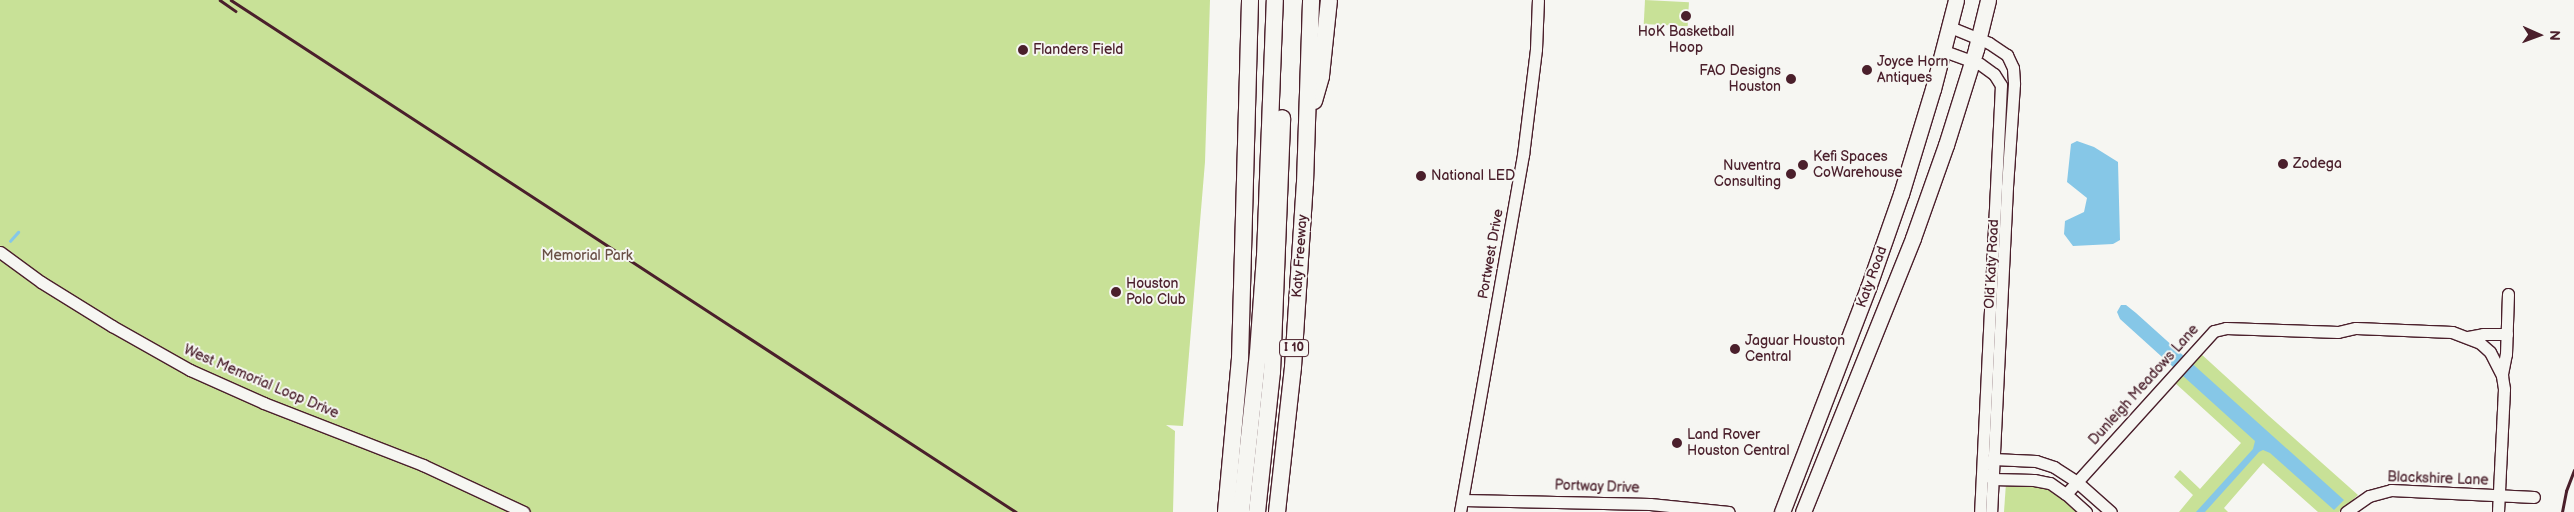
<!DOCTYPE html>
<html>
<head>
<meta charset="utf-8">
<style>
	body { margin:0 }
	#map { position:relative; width:2574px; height:512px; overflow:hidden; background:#f6f6f2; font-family:"Balsamiq Sans",sans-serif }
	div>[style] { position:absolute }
	.green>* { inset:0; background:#c8e197; transform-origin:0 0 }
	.water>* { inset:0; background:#86c7e7 }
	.stream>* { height:2.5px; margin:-1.25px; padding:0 1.25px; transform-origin:1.25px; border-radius:1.25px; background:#86c7e7 }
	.roads { filter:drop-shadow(1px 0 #4a1f2b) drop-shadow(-1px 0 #4a1f2b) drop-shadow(0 1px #4a1f2b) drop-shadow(0 -1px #4a1f2b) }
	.minor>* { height:11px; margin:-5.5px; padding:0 5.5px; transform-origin:5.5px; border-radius:5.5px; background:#f6f6f2 }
	.major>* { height:15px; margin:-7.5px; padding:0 7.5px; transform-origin:7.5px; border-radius:7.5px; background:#f6f6f2 }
	.highway>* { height:16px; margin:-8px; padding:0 8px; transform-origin:8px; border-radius:8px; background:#f6f6f2 }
	.rail>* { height:2.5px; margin:-1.25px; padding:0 1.25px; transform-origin:1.25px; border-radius:1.25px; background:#4a1f2b }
	.dots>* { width:14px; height:14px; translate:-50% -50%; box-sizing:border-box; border:2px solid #f6f6f2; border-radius:50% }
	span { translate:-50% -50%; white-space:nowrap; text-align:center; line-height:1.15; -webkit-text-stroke:4px #f6f6f2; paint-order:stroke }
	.shield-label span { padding:1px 4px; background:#f6f6f2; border:1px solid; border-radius:4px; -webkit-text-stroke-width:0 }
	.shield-label { font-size:12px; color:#4a1f2b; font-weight:700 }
	.poi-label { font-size:14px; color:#4a1f2b }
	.left { translate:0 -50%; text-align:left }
	.right { translate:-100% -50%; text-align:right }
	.street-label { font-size:14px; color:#4a1f2b }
	.park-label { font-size:14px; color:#6a5046 }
	.north { position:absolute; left:2514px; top:10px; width:50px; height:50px; -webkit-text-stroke:4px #f6f6f2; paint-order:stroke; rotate:92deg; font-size:14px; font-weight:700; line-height:20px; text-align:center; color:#4a1f2b }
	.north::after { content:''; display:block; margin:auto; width:18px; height:22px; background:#4a1f2b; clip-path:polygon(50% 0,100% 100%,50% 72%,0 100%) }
</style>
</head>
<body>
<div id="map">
	<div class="green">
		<i style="clip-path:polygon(0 0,1210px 0,1205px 162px,1183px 426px,1166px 425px,1175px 431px,1173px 512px,0 512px)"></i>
		<i style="left:1645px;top:0;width:44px;height:24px;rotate:3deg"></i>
		<i style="clip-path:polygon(2200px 353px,2269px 416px,2358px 495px,2339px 512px,2318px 512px,2263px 463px,2224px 508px,2228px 512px,2179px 512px,2193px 495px,2174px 477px,2180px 470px,2200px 489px,2241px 443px,2174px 382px)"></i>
		<i style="clip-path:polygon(2006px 483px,2036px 484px,2047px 487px,2057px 492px,2079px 512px,2004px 512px)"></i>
	</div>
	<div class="water">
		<i style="clip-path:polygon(2077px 141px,2094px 147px,2118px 162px,2120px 240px,2113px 244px,2073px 246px,2064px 234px,2065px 221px,2084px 212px,2087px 198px,2067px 182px,2071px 144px)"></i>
		<i style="clip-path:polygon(2121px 305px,2126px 305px,2136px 313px,2344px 500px,2334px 510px,2270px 453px,2263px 450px,2259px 452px,2205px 512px,2196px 512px,2253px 449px,2255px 441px,2120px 319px,2117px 312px)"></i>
	</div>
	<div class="stream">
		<i style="left:10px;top:241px;width:12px;rotate:-48deg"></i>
	</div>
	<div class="roads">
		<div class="minor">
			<i style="left:1950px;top:27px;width:42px;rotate:22.3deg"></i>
			<i style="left:1989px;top:43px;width:22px;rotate:34deg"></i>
			<i style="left:2007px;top:55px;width:14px;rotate:65deg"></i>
			<i style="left:2013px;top:68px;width:16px;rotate:86deg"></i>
			<i style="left:2014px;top:84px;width:103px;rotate:93.9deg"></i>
			<i style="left:2007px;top:187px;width:325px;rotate:92.8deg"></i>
			<i style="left:1944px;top:51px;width:38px;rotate:20deg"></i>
			<i style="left:1980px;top:64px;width:17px;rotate:36deg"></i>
			<i style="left:1994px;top:74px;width:13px;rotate:58deg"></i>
			<i style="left:2001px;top:85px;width:428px;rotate:92.8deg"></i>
			<i style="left:0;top:252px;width:51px;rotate:36.2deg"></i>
			<i style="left:41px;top:282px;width:84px;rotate:31.8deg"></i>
			<i style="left:112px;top:326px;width:90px;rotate:29.4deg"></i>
			<i style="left:190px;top:370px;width:81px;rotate:24deg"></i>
			<i style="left:264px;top:403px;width:171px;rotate:21.3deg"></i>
			<i style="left:423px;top:465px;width:111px;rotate:25deg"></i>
			<i style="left:2468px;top:337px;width:15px;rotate:-11deg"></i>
			<i style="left:2483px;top:334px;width:24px"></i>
			<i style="left:2502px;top:374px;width:20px;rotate:-79deg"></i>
			<i style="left:2506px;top:354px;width:60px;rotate:-88.1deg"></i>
			<i style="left:1988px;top:463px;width:6px;rotate:-39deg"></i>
			<i style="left:1993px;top:459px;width:43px;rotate:2.7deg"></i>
			<i style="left:2036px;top:461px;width:19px;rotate:18deg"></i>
			<i style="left:2054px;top:467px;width:27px;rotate:33deg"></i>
			<i style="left:2077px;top:482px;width:45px;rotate:41.4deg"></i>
			<i style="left:1987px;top:474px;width:7px;rotate:45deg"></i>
			<i style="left:1992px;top:479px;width:42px;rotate:1.4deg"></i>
			<i style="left:2034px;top:480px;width:16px;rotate:11deg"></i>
			<i style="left:2050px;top:483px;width:19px;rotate:35deg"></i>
			<i style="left:2066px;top:494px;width:27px;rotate:42deg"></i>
			<i style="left:2066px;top:494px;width:220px;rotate:-47.8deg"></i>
			<i style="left:2214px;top:331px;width:12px;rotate:-14deg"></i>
			<i style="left:2226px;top:328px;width:112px;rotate:2deg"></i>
			<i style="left:2338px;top:332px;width:18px;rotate:-13deg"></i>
			<i style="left:2356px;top:328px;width:96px;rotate:2.4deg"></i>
			<i style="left:2452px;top:332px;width:30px;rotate:21deg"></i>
			<i style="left:2480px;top:343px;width:13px;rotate:42deg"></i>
			<i style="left:2490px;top:352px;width:27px;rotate:63deg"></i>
			<i style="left:2502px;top:376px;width:13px;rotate:81deg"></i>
			<i style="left:2504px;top:389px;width:123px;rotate:92.8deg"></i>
			<i style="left:1463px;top:500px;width:187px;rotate:1.2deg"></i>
			<i style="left:1650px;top:504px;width:79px;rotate:5.8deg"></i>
			<i style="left:1460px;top:512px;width:363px;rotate:-80deg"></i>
			<i style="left:1523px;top:155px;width:107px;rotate:-83deg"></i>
			<i style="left:1536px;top:49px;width:49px;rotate:-87.7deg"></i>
			<i style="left:2346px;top:512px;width:28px;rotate:-35deg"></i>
			<i style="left:2369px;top:496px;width:23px;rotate:-15deg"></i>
			<i style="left:2391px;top:490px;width:143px;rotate:2.8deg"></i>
		</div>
		<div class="major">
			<i style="left:1782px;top:512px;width:240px;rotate:-69deg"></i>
			<i style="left:1868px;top:288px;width:100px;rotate:-70.7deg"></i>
			<i style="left:1901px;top:194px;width:110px;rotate:-73.1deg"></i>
			<i style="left:1933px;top:89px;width:92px;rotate:-75.5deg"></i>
			<i style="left:1803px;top:512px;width:295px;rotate:-68.1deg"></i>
			<i style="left:1913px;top:238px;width:99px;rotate:-70.5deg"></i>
			<i style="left:1946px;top:145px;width:101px;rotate:-72.6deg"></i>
			<i style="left:1976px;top:49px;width:50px;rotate:-76.2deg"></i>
		</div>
		<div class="highway">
			<i style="left:1314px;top:101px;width:26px;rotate:-74deg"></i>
			<i style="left:1321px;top:76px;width:76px;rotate:-84deg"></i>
			<i style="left:1226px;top:512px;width:154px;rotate:-84.8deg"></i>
			<i style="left:1240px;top:359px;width:359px;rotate:-88.4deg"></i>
			<i style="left:1241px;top:512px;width:160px;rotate:-83.9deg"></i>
			<i style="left:1258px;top:353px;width:97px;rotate:-85.9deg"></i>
			<i style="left:1265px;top:256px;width:256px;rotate:-87.8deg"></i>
			<i style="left:1257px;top:512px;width:141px;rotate:-83.9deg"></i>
			<i style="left:1272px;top:372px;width:254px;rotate:-87.7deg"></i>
			<i style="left:1277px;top:512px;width:146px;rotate:-83.7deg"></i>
			<i style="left:1293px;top:367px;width:184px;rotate:-86.3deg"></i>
			<i style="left:1305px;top:183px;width:183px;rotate:-88.1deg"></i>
		</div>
	</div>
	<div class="rail">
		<i style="left:220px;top:0;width:19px;rotate:35deg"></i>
		<i style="left:231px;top:0;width:937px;rotate:33.11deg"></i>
		<i style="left:2562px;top:512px;width:21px;rotate:-79deg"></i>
		<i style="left:2566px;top:491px;width:22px;rotate:-69deg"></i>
	</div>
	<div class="dots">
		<i style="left:1686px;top:16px;background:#4a1f2b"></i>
		<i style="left:1023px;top:50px;background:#4a1f2b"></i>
		<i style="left:1867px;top:70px;background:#4a1f2b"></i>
		<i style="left:1791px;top:79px;background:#4a1f2b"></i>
		<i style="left:2283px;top:164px;background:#4a1f2b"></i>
		<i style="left:1803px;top:165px;background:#4a1f2b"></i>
		<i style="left:1791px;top:174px;background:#4a1f2b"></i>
		<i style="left:1421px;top:176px;background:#4a1f2b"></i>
		<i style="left:1116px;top:292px;background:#4a1f2b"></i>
		<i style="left:1735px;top:349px;background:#4a1f2b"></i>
		<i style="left:1677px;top:443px;background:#4a1f2b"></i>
	</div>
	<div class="shield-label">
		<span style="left:1294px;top:348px">I 10</span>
	</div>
	<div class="poi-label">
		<span style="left:1686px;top:40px">HoK Basketball<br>Hoop</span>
		<span class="left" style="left:1033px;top:50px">Flanders Field</span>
		<span class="left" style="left:1877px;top:70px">Joyce Horn<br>Antiques</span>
		<span class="right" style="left:1781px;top:79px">FAO Designs<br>Houston</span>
		<span class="left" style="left:1813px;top:165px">Kefi Spaces<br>CoWarehouse</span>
		<span class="left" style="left:2293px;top:164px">Zodega</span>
		<span class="right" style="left:1781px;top:174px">Nuventra<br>Consulting</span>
		<span class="left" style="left:1431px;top:176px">National LED</span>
		<span class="left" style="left:1126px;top:292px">Houston<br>Polo Club</span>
		<span class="left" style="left:1745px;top:349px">Jaguar Houston<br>Central</span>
		<span class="left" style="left:1687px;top:443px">Land Rover<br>Houston Central</span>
	</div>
	<div class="street-label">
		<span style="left:1491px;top:254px;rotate:-80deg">Portwest Drive</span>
		<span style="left:1300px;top:256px;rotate:-86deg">Katy Freeway</span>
		<span style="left:1992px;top:264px;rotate:-87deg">Old Katy Road</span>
		<span style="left:1872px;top:277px;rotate:-70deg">Katy Road</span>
		<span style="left:261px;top:382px;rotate:23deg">West Memorial Loop Drive</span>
		<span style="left:2144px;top:385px;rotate:-48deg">Dunleigh Meadows Lane</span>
		<span style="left:2438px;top:479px;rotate:2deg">Blackshire Lane</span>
		<span style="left:1597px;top:487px;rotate:2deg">Portway Drive</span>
	</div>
	<div class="park-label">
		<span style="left:587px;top:256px">Memorial Park</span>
	</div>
	<div class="north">N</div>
</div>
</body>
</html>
